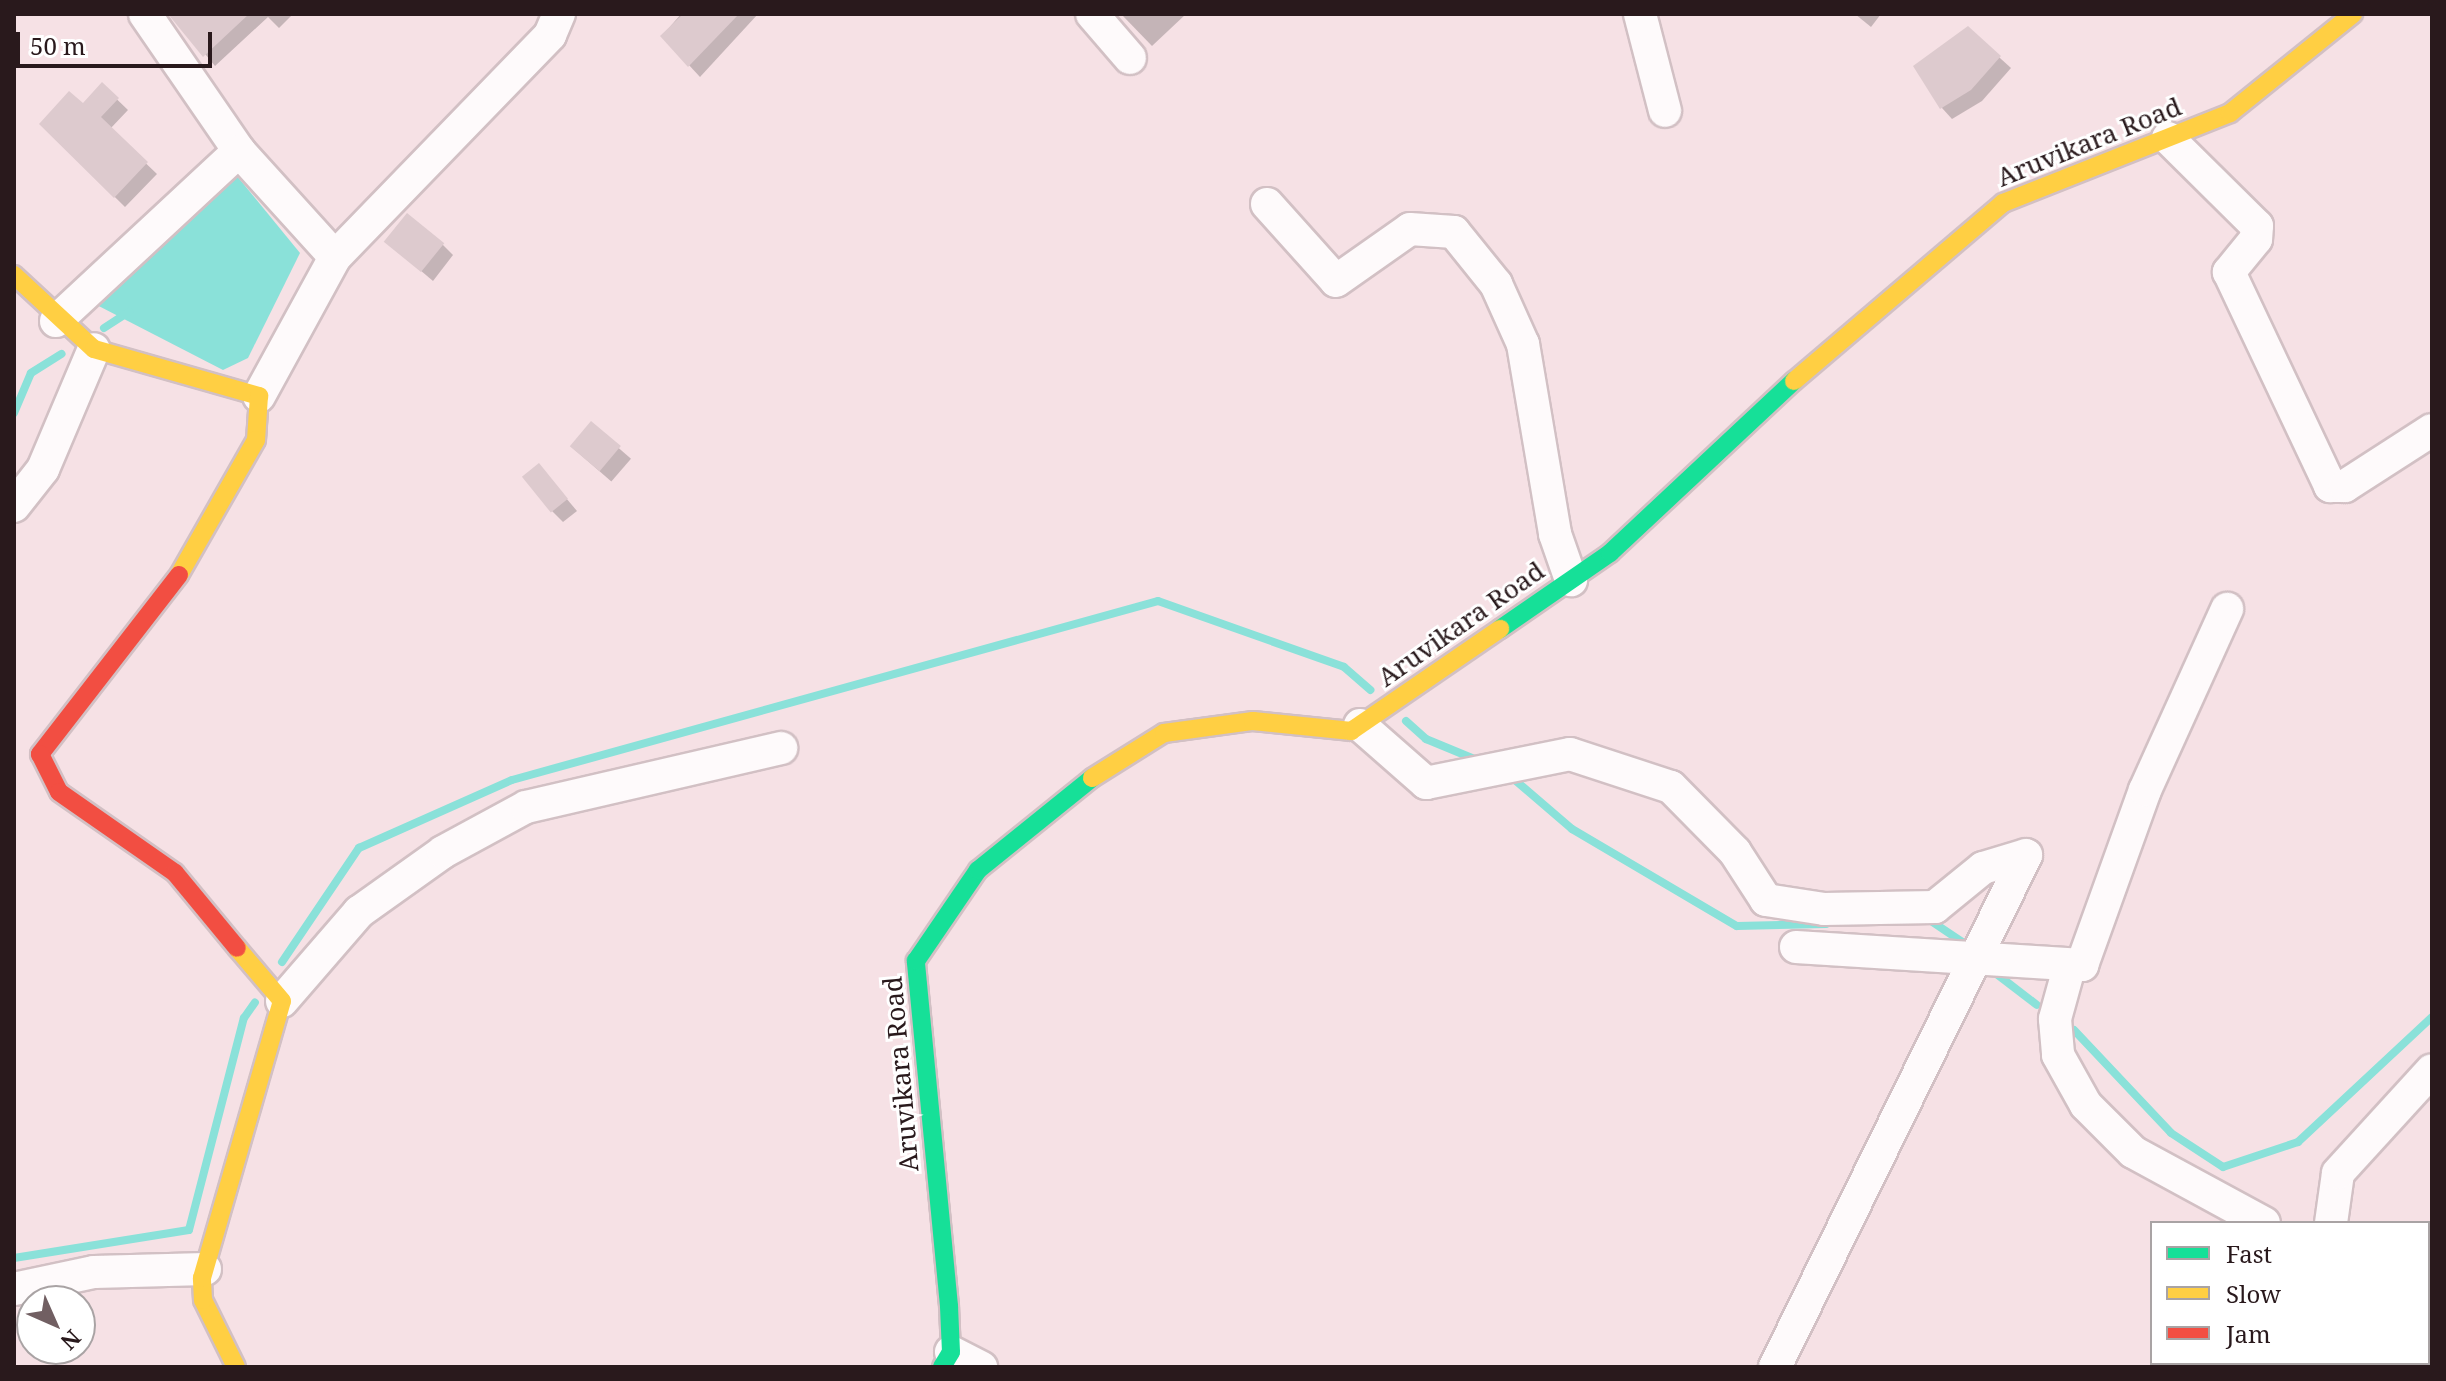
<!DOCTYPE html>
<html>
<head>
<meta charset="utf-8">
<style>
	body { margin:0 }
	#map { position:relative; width:2446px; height:1381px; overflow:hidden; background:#f6e1e5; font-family:"Noto Serif",serif }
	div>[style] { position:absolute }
	.water>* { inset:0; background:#8ae1d9 }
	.shadow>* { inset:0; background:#0003; transform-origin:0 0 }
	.stream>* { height:8px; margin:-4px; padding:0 4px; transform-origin:4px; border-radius:4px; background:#8ae1d9 }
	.building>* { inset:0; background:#ddcace; transform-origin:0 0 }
	.roads { filter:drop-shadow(2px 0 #d2c0c4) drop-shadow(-2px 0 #d2c0c4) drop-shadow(0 2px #d2c0c4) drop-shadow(0 -2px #d2c0c4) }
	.street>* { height:32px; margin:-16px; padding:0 16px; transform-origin:16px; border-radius:16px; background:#fefafb }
	.fast>* { height:18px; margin:-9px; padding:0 9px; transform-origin:9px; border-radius:9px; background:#16e098 }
	.slow>* { height:18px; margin:-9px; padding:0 9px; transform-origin:9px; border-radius:9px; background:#ffcf43 }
	.jam>* { height:18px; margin:-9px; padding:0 9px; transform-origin:9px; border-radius:9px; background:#f24e42 }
	span { translate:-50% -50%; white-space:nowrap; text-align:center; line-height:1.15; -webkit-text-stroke:6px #fff; paint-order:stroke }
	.street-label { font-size:26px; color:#29191c }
	.frame { position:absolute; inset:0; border:16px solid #29191c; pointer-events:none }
	.legend { position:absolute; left:2150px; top:1221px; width:280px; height:144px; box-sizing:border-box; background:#fff; border:2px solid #a9a3a4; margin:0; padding:10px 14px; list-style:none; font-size:24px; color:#29191c }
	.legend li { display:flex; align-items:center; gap:16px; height:40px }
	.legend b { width:40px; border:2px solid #a9a3a4 }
	.north { position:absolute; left:16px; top:1285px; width:80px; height:80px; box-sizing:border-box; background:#fff; border:2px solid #a9a3a4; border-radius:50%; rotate:135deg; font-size:22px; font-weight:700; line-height:32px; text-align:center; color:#29191c }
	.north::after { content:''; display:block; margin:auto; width:28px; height:36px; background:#715f62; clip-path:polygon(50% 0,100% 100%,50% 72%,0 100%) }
	.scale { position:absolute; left:16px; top:32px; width:196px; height:36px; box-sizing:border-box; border:4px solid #29191c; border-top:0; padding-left:10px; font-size:24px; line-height:28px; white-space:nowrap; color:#29191c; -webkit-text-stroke:6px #fff; paint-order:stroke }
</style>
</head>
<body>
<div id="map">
	<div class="water">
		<i style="clip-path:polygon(237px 176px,300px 253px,248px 358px,223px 370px,89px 301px)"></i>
	</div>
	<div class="shadow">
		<i style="clip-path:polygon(172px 14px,293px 14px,279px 28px,268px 17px,215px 66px)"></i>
		<i style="clip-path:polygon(681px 14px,758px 14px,700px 77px,662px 36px)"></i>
		<i style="clip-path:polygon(1121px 14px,1186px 14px,1152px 46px)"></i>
		<i style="clip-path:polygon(1855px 14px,1881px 14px,1871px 27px)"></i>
		<i style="clip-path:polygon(1968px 29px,2011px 68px,1982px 101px,1952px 119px,1942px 108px)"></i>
		<i style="clip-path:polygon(102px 85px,128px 110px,110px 129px,157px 174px,125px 207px,41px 124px,83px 106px)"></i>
		<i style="clip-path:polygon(387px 242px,442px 244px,453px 255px,433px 281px)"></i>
		<i style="left:591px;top:424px;width:53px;height:30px;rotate:41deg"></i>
		<i style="clip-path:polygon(539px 466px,577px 511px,563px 522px,552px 511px)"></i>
	</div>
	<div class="stream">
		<i style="left:104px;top:328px;width:30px;rotate:-33deg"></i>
		<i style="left:14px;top:413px;width:43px;rotate:-67deg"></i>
		<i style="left:31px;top:373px;width:36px;rotate:-32deg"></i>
		<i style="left:1406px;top:721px;width:27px;rotate:42deg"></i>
		<i style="left:1426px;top:739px;width:57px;rotate:22.5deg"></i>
		<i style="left:1509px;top:775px;width:83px;rotate:40.6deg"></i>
		<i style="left:1572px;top:829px;width:191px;rotate:30.5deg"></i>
		<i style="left:1737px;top:926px;width:89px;rotate:-1.3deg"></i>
		<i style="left:1931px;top:921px;width:37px;rotate:34deg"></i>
		<i style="left:282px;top:962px;width:138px;rotate:-56deg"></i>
		<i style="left:359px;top:848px;width:167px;rotate:-24deg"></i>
		<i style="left:512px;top:780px;width:670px;rotate:-15.49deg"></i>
		<i style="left:1158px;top:601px;width:197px;rotate:19.5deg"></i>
		<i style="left:1344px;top:667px;width:35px;rotate:41deg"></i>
		<i style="left:1994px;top:972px;width:54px;rotate:37.5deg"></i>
		<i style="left:2074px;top:1030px;width:141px;rotate:46.7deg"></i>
		<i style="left:2171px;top:1133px;width:62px;rotate:33.2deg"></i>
		<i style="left:2223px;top:1167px;width:79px;rotate:-18.4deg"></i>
		<i style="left:2298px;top:1142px;width:183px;rotate:-43deg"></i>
		<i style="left:14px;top:1258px;width:177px;rotate:-9.1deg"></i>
		<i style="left:189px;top:1230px;width:219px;rotate:-75.5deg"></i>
		<i style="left:244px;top:1018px;width:19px;rotate:-55deg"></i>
	</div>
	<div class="building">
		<i style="clip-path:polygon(168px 14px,249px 14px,203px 57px)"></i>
		<i style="clip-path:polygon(683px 14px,739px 14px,688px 67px,660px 36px)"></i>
		<i style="clip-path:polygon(1968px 26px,2001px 56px,1971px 90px,1940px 109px,1913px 66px)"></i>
		<i style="clip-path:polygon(102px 82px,119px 98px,101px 117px,148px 162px,114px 198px,39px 124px,69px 91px,83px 103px)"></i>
		<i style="left:407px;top:213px;width:48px;height:37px;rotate:39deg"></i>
		<i style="left:591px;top:421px;width:39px;height:33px;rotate:40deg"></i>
		<i style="left:539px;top:463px;width:46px;height:22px;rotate:51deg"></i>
	</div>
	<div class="roads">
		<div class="street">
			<i style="left:145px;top:14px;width:166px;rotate:55.5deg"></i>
			<i style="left:239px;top:151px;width:143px;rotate:47.8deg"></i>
			<i style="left:1092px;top:14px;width:58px;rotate:49.2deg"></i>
			<i style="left:1640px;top:14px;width:100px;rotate:75.5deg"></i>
			<i style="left:2168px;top:138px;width:125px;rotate:44.7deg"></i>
			<i style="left:2257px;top:226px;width:13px;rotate:94deg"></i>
			<i style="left:2256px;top:239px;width:43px;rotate:129.3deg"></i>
			<i style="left:2229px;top:272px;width:237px;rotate:64.7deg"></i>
			<i style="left:2330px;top:486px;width:15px"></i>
			<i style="left:2345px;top:486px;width:103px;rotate:-32.8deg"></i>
			<i style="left:1267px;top:204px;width:103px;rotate:48.1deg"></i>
			<i style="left:1336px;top:281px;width:90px;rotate:-35.1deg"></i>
			<i style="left:1410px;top:229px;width:44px;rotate:3.9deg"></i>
			<i style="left:1454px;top:232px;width:67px;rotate:51.1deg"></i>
			<i style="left:1496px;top:284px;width:66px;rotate:65.8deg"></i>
			<i style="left:1523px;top:344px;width:193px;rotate:80.4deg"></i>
			<i style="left:1555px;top:534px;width:49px;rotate:70.8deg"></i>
			<i style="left:56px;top:321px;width:250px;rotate:-42.9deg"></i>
			<i style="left:259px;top:396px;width:158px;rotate:-61.3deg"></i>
			<i style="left:335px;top:257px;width:309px;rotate:-45.9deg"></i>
			<i style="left:550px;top:35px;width:23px;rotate:-67deg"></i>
			<i style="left:14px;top:506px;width:47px;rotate:-51.9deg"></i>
			<i style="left:43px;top:469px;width:130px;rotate:-67deg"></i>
			<i style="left:1360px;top:725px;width:88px;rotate:41.3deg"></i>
			<i style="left:1426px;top:783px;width:147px;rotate:-11.4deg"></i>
			<i style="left:1570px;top:754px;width:106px;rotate:18.1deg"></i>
			<i style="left:1671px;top:787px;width:91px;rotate:45.4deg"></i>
			<i style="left:1735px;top:852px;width:57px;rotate:57.1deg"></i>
			<i style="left:1766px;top:900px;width:59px;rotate:8.8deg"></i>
			<i style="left:1824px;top:909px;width:111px;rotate:-1deg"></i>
			<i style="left:1935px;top:907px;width:62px;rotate:-39.1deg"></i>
			<i style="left:1983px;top:868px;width:45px;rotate:-16.8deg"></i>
			<i style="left:1796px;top:947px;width:287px;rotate:3.6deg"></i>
			<i style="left:2082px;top:965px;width:186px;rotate:-70.2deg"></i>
			<i style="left:2145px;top:790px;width:199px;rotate:-65.6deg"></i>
			<i style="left:2069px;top:968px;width:53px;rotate:105.4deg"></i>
			<i style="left:2055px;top:1019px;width:36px;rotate:85deg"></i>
			<i style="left:2058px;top:1055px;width:57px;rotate:60.8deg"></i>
			<i style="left:2086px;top:1105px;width:66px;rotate:45deg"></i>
			<i style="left:2133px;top:1152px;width:149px;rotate:28.5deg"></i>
			<i style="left:282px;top:1001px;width:118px;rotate:-49.1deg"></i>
			<i style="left:359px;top:912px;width:103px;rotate:-35.5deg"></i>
			<i style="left:443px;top:852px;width:94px;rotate:-28.5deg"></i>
			<i style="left:526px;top:807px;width:262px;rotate:-13deg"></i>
			<i style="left:2331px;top:1223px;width:50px;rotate:-82deg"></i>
			<i style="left:2338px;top:1173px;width:139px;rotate:-47.6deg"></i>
			<i style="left:14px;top:1289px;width:82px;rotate:-12deg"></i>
			<i style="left:94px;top:1272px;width:111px;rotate:-1.5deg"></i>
			<i style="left:951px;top:1352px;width:34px;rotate:27deg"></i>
			<i style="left:2391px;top:1363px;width:4px;rotate:76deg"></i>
			<i style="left:1775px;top:1367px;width:570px;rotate:-63.88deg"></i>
		</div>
		<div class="fast">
			<i style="left:1500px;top:629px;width:134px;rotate:-34.6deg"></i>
			<i style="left:1610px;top:553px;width:252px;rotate:-43.1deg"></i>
			<i style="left:942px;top:1367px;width:17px;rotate:-59deg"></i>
			<i style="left:951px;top:1352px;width:46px;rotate:-92.5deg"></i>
			<i style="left:949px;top:1306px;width:347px;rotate:-95.5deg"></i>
			<i style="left:916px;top:961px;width:110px;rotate:-55.7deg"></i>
			<i style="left:978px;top:870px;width:146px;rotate:-38.9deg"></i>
		</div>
		<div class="slow">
			<i style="left:14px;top:275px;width:109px;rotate:42.8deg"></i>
			<i style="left:94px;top:349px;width:172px;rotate:15.9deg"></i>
			<i style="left:259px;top:396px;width:44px;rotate:93.9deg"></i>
			<i style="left:256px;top:440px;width:155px;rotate:119.7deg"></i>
			<i style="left:1794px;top:381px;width:275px;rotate:-40.4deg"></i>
			<i style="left:2003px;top:203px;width:244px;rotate:-21.6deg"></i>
			<i style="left:2230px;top:113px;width:158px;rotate:-38.8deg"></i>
			<i style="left:1092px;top:778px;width:85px;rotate:-32deg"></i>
			<i style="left:1164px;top:733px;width:90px;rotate:-7.7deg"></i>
			<i style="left:1253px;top:721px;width:99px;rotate:5.8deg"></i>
			<i style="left:1351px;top:731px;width:181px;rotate:-34.4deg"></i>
			<i style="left:236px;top:1367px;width:75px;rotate:-116.2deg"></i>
			<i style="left:203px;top:1300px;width:22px;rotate:-93deg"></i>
			<i style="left:202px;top:1278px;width:288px;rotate:-73.9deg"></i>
			<i style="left:282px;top:1001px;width:70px;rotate:-130.3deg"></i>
		</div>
		<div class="jam">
			<i style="left:179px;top:575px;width:227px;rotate:127.8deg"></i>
			<i style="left:40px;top:754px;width:42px;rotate:63.4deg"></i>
			<i style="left:59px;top:792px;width:141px;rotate:34.9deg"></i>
			<i style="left:175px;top:873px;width:97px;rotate:50.4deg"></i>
		</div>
	</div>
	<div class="street-label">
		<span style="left:2089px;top:142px;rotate:-22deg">Aruvikara Road</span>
		<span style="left:1461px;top:624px;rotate:-35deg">Aruvikara Road</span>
		<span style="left:901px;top:1074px;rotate:-95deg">Aruvikara Road</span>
	</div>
	<div class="frame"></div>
	<ul class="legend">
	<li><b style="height:10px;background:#16e098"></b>Fast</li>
	<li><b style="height:10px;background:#ffcf43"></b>Slow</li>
	<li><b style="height:10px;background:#f24e42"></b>Jam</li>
	</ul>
	<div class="north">N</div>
	<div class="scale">50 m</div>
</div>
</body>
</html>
